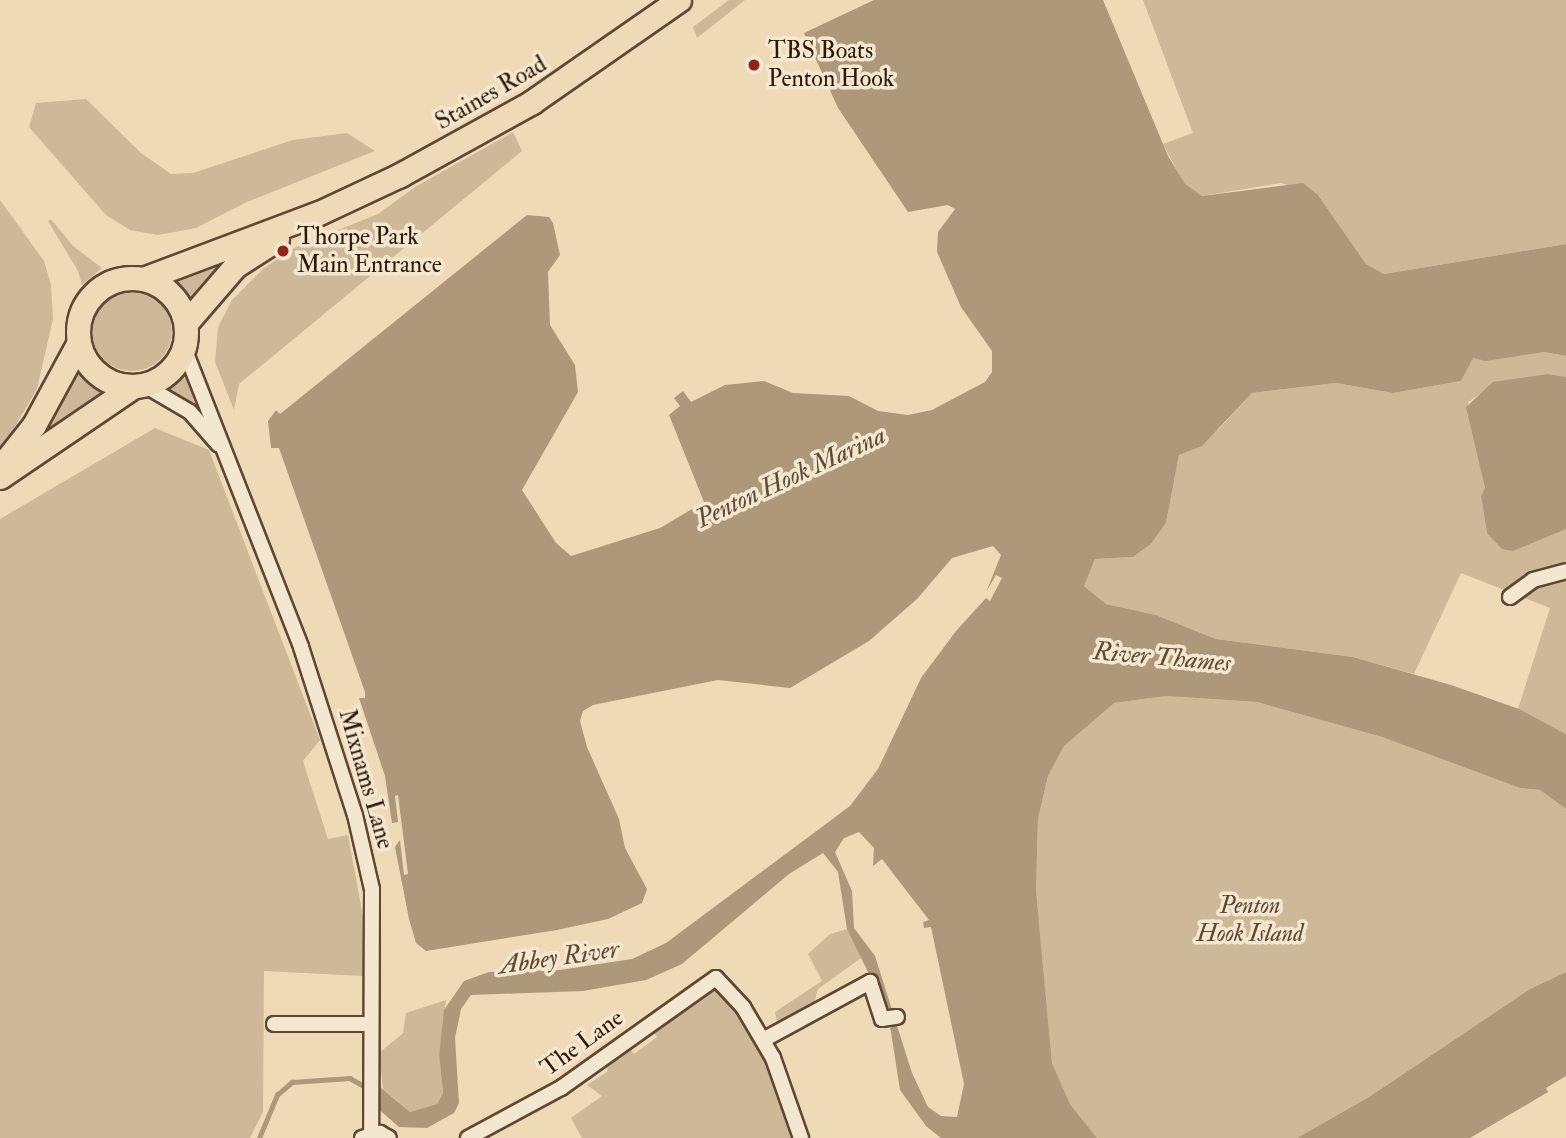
<!DOCTYPE html>
<html>
<head>
<meta charset="utf-8">
<style>
	body { margin:0 }
	#map { position:relative; width:1566px; height:1138px; overflow:hidden; background:#eedab6; font-family:"IM FELL Double Pica",serif }
	div>[style] { position:absolute }
	.green>* { inset:0; background:#cdb998 }
	.round { border-radius:50% }
	.water>* { inset:0; background:#ad987a }
	.stream>* { height:4.5px; margin:-2.25px; padding:0 2.25px; transform-origin:2.25px; border-radius:2.25px; background:#ad987a }
	.roads { filter:drop-shadow(2px 0 #5e4833) drop-shadow(-2px 0 #5e4833) drop-shadow(0 2px #5e4833) drop-shadow(0 -2px #5e4833) }
	.street>* { height:14px; margin:-7px; padding:0 7px; transform-origin:7px; border-radius:7px; background:#f4e7d0 }
	.primary>* { height:23px; margin:-11.5px; padding:0 11.5px; transform-origin:11.5px; border-radius:11.5px; background:#eedab6 }
	.primary>.ring { margin:-11.5px; padding:0; box-sizing:content-box; background:none; border:23px solid #eedab6; border-radius:50% }
	.dots>* { width:19px; height:19px; translate:-50% -50%; box-sizing:border-box; border:4px solid #f4e7d0; border-radius:50% }
	span { translate:-50% -50%; white-space:nowrap; text-align:center; line-height:1.15; -webkit-text-stroke:7px #f4e7d0; paint-order:stroke }
	.poi-label { font-size:24px; color:#2e1807 }
	.left { translate:0 -50%; text-align:left }
	.street-label { font-size:24px; color:#2e1807 }
	.park-label { font-size:24px; color:#5e4832; font-style:italic }
	.water-label { font-size:26px; color:#614b35; font-style:italic }
</style>
</head>
<body>
<div id="map">
	<div class="green">
		<i style="clip-path:polygon(729px 0,745px 0,697px 38px,693px 27px)"></i>
		<i style="clip-path:polygon(1143px 0,1566px 0,1566px 244px,1384px 274px,1366px 264px,1318px 195px,1281px 183px,1202px 196px,1184px 184px,1163px 144px,1193px 133px)"></i>
		<i style="clip-path:polygon(86px 99px,141px 153px,171px 174px,193px 173px,293px 140px,347px 133px,375px 151px,247px 202px,196px 228px,158px 235px,130px 230px,106px 215px,29px 127px,36px 103px)"></i>
		<i style="clip-path:polygon(513px 132px,522px 151px,239px 384px,234px 410px,215px 362px,218px 327px,232px 300px,264px 268px,296px 247px,378px 214px,415px 187px)"></i>
		<i style="clip-path:polygon(0 200px,44px 261px,51px 285px,53px 319px,37px 389px,0 452px)"></i>
		<i style="clip-path:polygon(51px 219px,73px 246px,102px 268px,82px 285px,78px 271px,48px 221px)"></i>
		<i style="clip-path:polygon(230px 255px,187px 304px,165px 277px)"></i>
		<i class="round" style="left:92px;top:291px;width:80px;height:80px"></i>
		<i style="clip-path:polygon(1544px 352px,1566px 356px,1566px 377px,1548px 374px,1485px 391px,1468px 402px,1485px 489px,1481px 496px,1487px 533px,1566px 529px,1566px 734px,1518px 709px,1550px 608px,1461px 573px,1414px 674px,1353px 657px,1216px 639px,1156px 615px,1106px 604px,1084px 586px,1095px 559px,1133px 557px,1151px 544px,1166px 523px,1179px 455px,1219px 429px,1252px 393px,1336px 383px,1393px 393px,1461px 381px,1472px 358px)"></i>
		<i style="clip-path:polygon(78px 360px,101px 384px,116px 390px,20px 456px)"></i>
		<i style="clip-path:polygon(183px 367px,191px 390px,196px 408px,158px 386px)"></i>
		<i style="clip-path:polygon(155px 428px,209px 450px,320px 740px,303px 761px,328px 839px,348px 835px,364px 922px,363px 976px,264px 971px,263px 1112px,250px 1138px,0 1138px,0 519px)"></i>
		<i style="clip-path:polygon(1166px 696px,1257px 702px,1382px 737px,1520px 788px,1540px 790px,1566px 809px,1566px 972px,1530px 989px,1369px 1097px,1297px 1138px,1097px 1138px,1070px 1104px,1052px 1063px,1036px 890px,1038px 819px,1048px 776px,1064px 746px,1098px 712px,1114px 703px)"></i>
		<i style="clip-path:polygon(847px 929px,864px 956px,818px 989px,814px 1004px,778px 1026px,775px 1012px,822px 981px,808px 954px,830px 934px)"></i>
		<i style="clip-path:polygon(718px 988px,738px 1010px,769px 1063px,794px 1138px,582px 1138px,571px 1118px,602px 1096px,587px 1085px,607px 1072px,608px 1064px,628px 1046px,634px 1054px,657px 1037px,650px 1027px,703px 991px)"></i>
		<i style="clip-path:polygon(446px 1000px,439px 1055px,443px 1093px,437px 1104px,410px 1112px,383px 1089px,379px 1053px,403px 1033px,406px 1013px)"></i>
	</div>
	<div class="water">
		<i style="clip-path:polygon(evenodd,874px 0,1103px 0,1168px 156px,1185px 184px,1202px 196px,1303px 183px,1318px 195px,1366px 264px,1384px 274px,1566px 244px,1566px 356px,1544px 352px,1486px 361px,1473px 358px,1461px 381px,1393px 393px,1336px 383px,1252px 393px,1202px 446px,1179px 455px,1166px 523px,1151px 544px,1133px 557px,1095px 559px,1084px 586px,1106px 604px,1156px 615px,1216px 639px,1353px 657px,1451px 685px,1519px 709px,1566px 734px,1566px 809px,1540px 790px,1520px 788px,1382px 737px,1257px 702px,1166px 696px,1114px 703px,1064px 746px,1048px 776px,1038px 819px,1036px 890px,1052px 1063px,1070px 1104px,1097px 1138px,941px 1138px,926px 1126px,900px 1090px,888px 1013px,847px 929px,838px 872px,823px 853px,789px 874px,682px 964px,646px 980px,583px 991px,471px 995px,461px 1009px,455px 1038px,459px 1103px,454px 1113px,427px 1128px,399px 1127px,376px 1107px,374px 1082px,410px 1112px,437px 1104px,443px 1093px,439px 1055px,444px 1010px,464px 981px,489px 972px,560px 970px,632px 959px,666px 943px,850px 806px,878px 769px,921px 678px,956px 631px,986px 598px,990px 601px,1002px 578px,996px 575px,986px 592px,1001px 555px,993px 546px,952px 558px,917px 599px,869px 641px,790px 688px,718px 680px,593px 705px,583px 711px,580px 721px,587px 747px,619px 819px,625px 848px,647px 889px,642px 903px,608px 919px,557px 930px,426px 951px,416px 943px,409px 919px,395px 847px,400px 840px,404px 875px,408px 874px,398px 795px,395px 796px,398px 822px,392px 823px,385px 776px,359px 698px,365px 698px,365px 692px,279px 448px,271px 448px,268px 421px,276px 410px,280px 414px,527px 215px,549px 217px,553px 223px,560px 255px,548px 272px,550px 325px,575px 365px,578px 392px,522px 490px,556px 543px,571px 556px,660px 528px,704px 502px,669px 415px,680px 406px,674px 398px,683px 391px,691px 402px,725px 385px,764px 381px,793px 393px,849px 396px,878px 411px,908px 415px,932px 410px,985px 382px,992px 372px,992px 351px,961px 307px,937px 252px,938px 232px,955px 209px,948px 205px,908px 212px,838px 108px,804px 33px,874px 0,859px 832px,874px 848px,873px 866px,882px 859px,929px 920px,923px 922px,924px 928px,931px 927px,964px 1084px,957px 1117px,941px 1116px,928px 1107px,912px 1073px,875px 956px,854px 928px,852px 891px,835px 852px,844px 838px,859px 832px)"></i>
		<i style="clip-path:polygon(1548px 374px,1566px 377px,1566px 529px,1513px 551px,1502px 549px,1487px 533px,1481px 496px,1485px 488px,1466px 407px,1493px 382px)"></i>
		<i style="clip-path:polygon(1566px 972px,1566px 1076px,1546px 1088px,1548px 1092px,1470px 1138px,1297px 1138px,1369px 1097px,1530px 989px)"></i>
	</div>
	<div class="stream">
		<i style="left:259px;top:1138px;width:47px;rotate:-67.3deg"></i>
		<i style="left:277px;top:1095px;width:20px;rotate:-41deg"></i>
		<i style="left:292px;top:1082px;width:58px;rotate:-3.9deg"></i>
		<i style="left:350px;top:1078px;width:20px;rotate:30deg"></i>
	</div>
	<div class="roads">
		<div class="street">
			<i style="left:184px;top:348px;width:321px;rotate:68.6deg"></i>
			<i style="left:301px;top:647px;width:176px;rotate:72.2deg"></i>
			<i style="left:355px;top:815px;width:76px;rotate:77.1deg"></i>
			<i style="left:372px;top:889px;width:244px;rotate:90.2deg"></i>
			<i style="left:144px;top:385px;width:53px;rotate:30.4deg"></i>
			<i style="left:190px;top:412px;width:43px;rotate:48.8deg"></i>
			<i style="left:1510px;top:597px;width:29px;rotate:-36deg"></i>
			<i style="left:1533px;top:580px;width:34px;rotate:-15deg"></i>
			<i style="left:274px;top:1024px;width:96px"></i>
			<i style="left:763px;top:1040px;width:122px;rotate:-28.5deg"></i>
			<i style="left:870px;top:982px;width:39px;rotate:72deg"></i>
			<i style="left:882px;top:1019px;width:15px;rotate:-8deg"></i>
			<i style="left:362px;top:1138px;width:19px;rotate:-16deg"></i>
			<i style="left:380px;top:1133px;width:10px;rotate:29deg"></i>
			<i style="left:468px;top:1138px;width:106px;rotate:-28.3deg"></i>
			<i style="left:561px;top:1088px;width:190px;rotate:-35.4deg"></i>
			<i style="left:716px;top:978px;width:40px;rotate:47deg"></i>
			<i style="left:743px;top:1007px;width:59px;rotate:59.5deg"></i>
			<i style="left:773px;top:1058px;width:85px;rotate:70.7deg"></i>
		</div>
		<div class="primary">
			<i class="ring" style="left:78px;top:278px;width:85px;height:85px"></i>
			<i style="left:143px;top:279px;width:188px;rotate:-20.6deg"></i>
			<i style="left:319px;top:213px;width:89px;rotate:-25.1deg"></i>
			<i style="left:400px;top:175px;width:151px;rotate:-28.9deg"></i>
			<i style="left:532px;top:102px;width:179px;rotate:-34.8deg"></i>
			<i style="left:186px;top:323px;width:75px;rotate:-49.3deg"></i>
			<i style="left:235px;top:266px;width:50px;rotate:-32.7deg"></i>
			<i style="left:0;top:468px;width:55px;rotate:-51.7deg"></i>
			<i style="left:34px;top:425px;width:94px;rotate:-61.5deg"></i>
			<i style="left:0;top:477px;width:162px;rotate:-34.2deg"></i>
		</div>
	</div>
	<div class="dots">
		<i style="left:754px;top:65px;background:#8f2418"></i>
		<i style="left:283px;top:251px;background:#8f2418"></i>
	</div>
	<div class="poi-label">
		<span class="left" style="left:768px;top:65px">TBS Boats<br>Penton Hook</span>
		<span class="left" style="left:297px;top:251px">Thorpe Park<br>Main Entrance</span>
	</div>
	<div class="street-label">
		<span style="left:491px;top:93px;rotate:-30deg">Staines Road</span>
		<span style="left:366px;top:779px;rotate:74deg">Mixnams Lane</span>
		<span style="left:582px;top:1043px;rotate:-36deg">The Lane</span>
	</div>
	<div class="park-label">
		<span style="left:1250px;top:920px">Penton<br>Hook Island</span>
	</div>
	<div class="water-label">
		<span style="left:791px;top:478px;rotate:-25deg">Penton Hook Marina</span>
		<span style="left:1162px;top:658px;rotate:5deg">River Thames</span>
		<span style="left:559px;top:958px;rotate:-8deg">Abbey River</span>
	</div>
</div>
</body>
</html>
